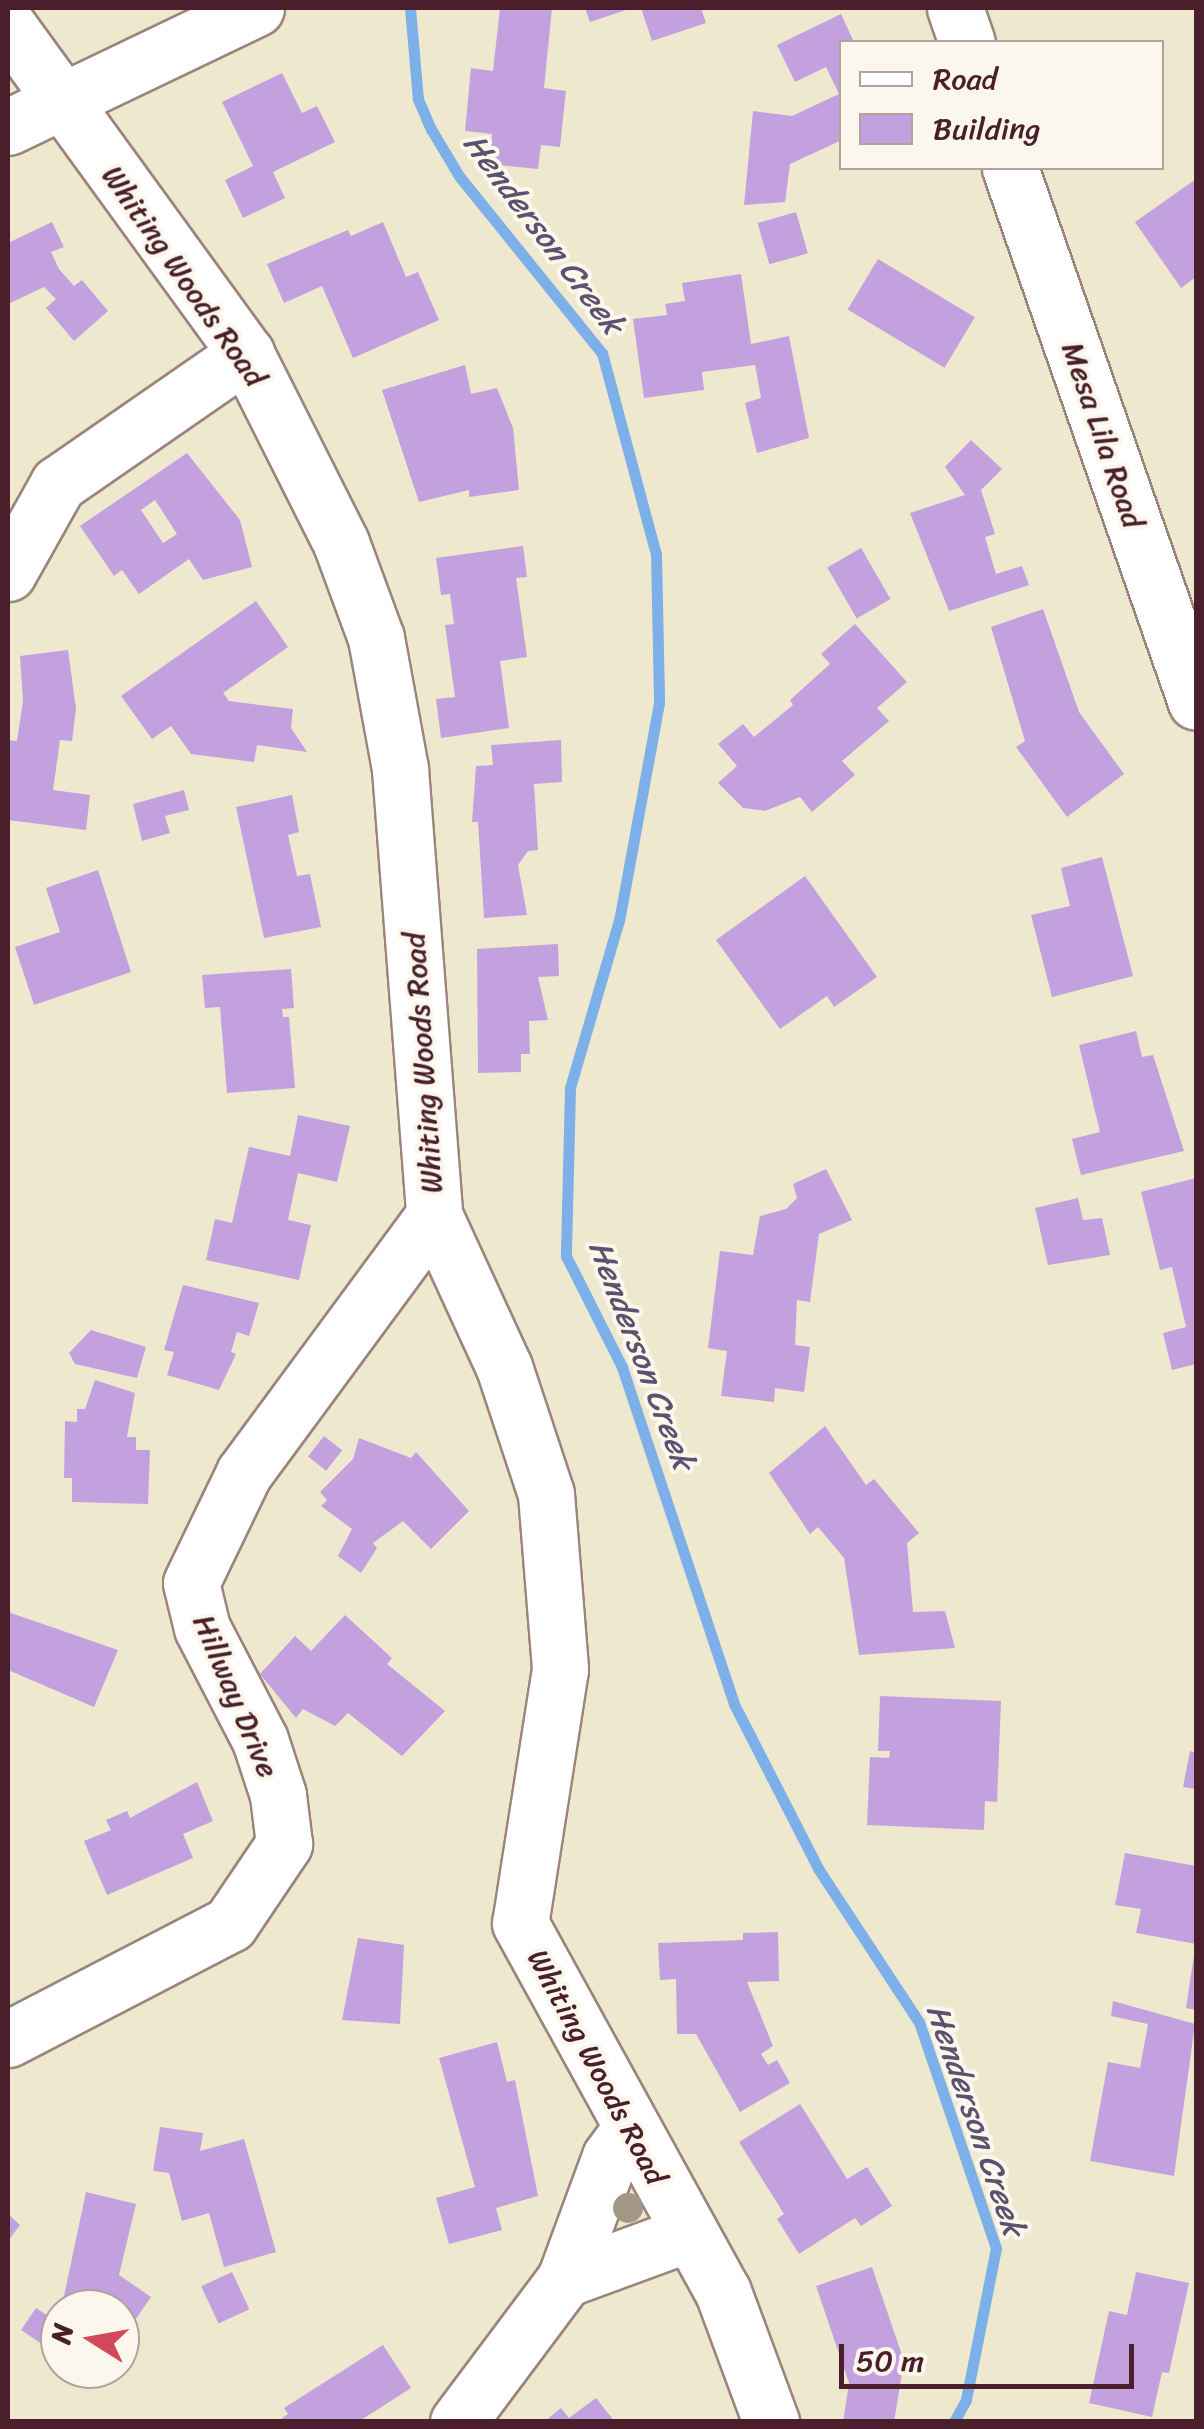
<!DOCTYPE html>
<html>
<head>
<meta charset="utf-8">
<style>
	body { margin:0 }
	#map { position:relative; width:1204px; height:2429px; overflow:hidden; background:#eee9ce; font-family:Sriracha,sans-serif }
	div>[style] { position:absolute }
	.stream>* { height:11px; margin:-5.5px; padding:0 5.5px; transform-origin:5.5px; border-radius:5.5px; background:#7dafe9 }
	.building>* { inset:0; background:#c3a1df; transform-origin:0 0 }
	.roads { filter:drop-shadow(2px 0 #9c847c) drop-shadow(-2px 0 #9c847c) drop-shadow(0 2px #9c847c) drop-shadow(0 -2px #9c847c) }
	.minor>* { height:55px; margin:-27.5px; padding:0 27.5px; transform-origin:27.5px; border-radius:27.5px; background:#fff }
	.trees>* { width:30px; height:30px; margin:-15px; border-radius:50%; background:#a29884 }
	span { translate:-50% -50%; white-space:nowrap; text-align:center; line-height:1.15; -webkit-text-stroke:8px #fbf7ec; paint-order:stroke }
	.street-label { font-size:30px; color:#4a1f2b }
	.water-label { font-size:32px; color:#5c516e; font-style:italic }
	.frame { position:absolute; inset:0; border:10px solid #4a1f2b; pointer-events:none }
	.legend { position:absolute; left:839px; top:40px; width:325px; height:130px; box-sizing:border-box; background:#fbf7ec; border:2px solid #b4a19f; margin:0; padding:12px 18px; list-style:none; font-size:30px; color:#4a1f2b }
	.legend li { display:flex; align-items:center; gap:20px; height:50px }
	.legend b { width:50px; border:2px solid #b4a19f }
	.north { position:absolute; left:40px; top:2289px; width:100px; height:100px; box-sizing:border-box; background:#fbf7ec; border:2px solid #b4a19f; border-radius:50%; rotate:281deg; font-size:28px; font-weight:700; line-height:40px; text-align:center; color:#4a1f2b }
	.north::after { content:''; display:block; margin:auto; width:35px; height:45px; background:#d1495b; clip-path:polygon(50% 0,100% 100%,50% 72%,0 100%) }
	.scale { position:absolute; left:839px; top:2344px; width:295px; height:45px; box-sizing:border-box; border:5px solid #4a1f2b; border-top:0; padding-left:12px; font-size:30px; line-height:35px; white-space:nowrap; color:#4a1f2b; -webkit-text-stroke:8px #fbf7ec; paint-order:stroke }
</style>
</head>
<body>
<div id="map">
	<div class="stream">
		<i style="left:410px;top:8px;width:91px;rotate:85deg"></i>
		<i style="left:418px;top:99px;width:33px;rotate:67deg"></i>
		<i style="left:431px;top:129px;width:55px;rotate:59.2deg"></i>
		<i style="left:459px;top:176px;width:228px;rotate:51.1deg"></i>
		<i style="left:602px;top:353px;width:208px;rotate:75deg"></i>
		<i style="left:656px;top:554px;width:149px;rotate:88.8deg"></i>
		<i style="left:659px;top:703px;width:221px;rotate:100.4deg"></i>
		<i style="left:619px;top:920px;width:175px;rotate:106.3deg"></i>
		<i style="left:570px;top:1088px;width:168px;rotate:91.4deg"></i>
		<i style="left:566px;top:1256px;width:124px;rotate:63.2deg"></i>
		<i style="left:622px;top:1367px;width:355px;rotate:71.6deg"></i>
		<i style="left:734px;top:1704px;width:186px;rotate:62.9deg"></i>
		<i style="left:819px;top:1870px;width:182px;rotate:56.7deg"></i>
		<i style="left:919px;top:2022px;width:239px;rotate:71.2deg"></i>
		<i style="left:996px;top:2248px;width:155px;rotate:101.2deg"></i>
		<i style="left:966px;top:2400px;width:25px;rotate:119deg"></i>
	</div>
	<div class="building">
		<i style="clip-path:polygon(500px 8px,552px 8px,544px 88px,566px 91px,560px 147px,541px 145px,538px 169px,489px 164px,492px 134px,465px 131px,471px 68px,493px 71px)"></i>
		<i style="clip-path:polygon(585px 8px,632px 8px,590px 22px)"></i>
		<i style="clip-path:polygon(641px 8px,701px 8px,706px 23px,652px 41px)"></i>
		<i style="clip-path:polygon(841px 14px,854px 42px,842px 42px,842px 140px,790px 164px,785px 202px,744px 205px,753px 111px,792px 116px,839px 94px,826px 67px,795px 82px,777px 45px)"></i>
		<i style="clip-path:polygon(282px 73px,302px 113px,317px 106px,335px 142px,273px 172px,285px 198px,243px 218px,225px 180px,253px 166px,222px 102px)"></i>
		<i style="clip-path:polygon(1196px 179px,1196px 277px,1181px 288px,1135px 222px)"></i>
		<i style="left:796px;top:212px;width:43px;height:40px;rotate:74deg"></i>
		<i style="clip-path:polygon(52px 222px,64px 247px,51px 252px,59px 269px,74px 286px,82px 280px,108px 311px,74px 341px,46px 308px,56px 299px,44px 287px,8px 304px,8px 243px)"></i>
		<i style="clip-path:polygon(383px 222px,406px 277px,418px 272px,439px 320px,353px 358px,322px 286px,284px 303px,267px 264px,348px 230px,351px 236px)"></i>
		<i style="left:878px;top:259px;width:113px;height:59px;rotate:31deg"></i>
		<i style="clip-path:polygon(741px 274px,751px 344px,789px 336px,809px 438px,757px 453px,745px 403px,761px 398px,755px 365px,702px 372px,704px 390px,644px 398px,633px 319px,667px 315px,665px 304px,685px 301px,682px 283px)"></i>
		<i style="clip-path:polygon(465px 365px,471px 394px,497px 388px,513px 428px,519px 490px,469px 497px,469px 490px,419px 502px,382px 390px)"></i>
		<i style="clip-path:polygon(971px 440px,1002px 469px,981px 490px,995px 534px,985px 537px,996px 574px,1022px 566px,1029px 585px,949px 611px,910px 513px,965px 495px,945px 467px)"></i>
		<i style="clip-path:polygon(evenodd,187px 453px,240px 520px,252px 567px,203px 580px,189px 559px,139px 594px,122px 570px,114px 576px,80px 526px,187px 453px,155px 500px,177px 534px,163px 543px,141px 510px,155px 500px)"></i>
		<i style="clip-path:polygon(523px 546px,527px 577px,516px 578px,527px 657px,500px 661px,509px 728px,441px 738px,436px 699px,455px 697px,445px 625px,454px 624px,450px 594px,441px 595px,436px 558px)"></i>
		<i style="left:861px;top:548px;width:59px;height:39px;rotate:60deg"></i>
		<i style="clip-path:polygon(256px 601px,288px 647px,223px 693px,229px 701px,293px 709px,291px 728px,307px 752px,257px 745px,254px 762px,191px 754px,171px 726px,152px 739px,121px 696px)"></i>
		<i style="clip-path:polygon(1043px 609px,1079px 712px,1124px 774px,1067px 817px,1016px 747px,1025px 741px,991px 627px)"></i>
		<i style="clip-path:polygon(855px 624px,907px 682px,877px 708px,889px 721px,842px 761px,855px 775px,812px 812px,800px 797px,765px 811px,743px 808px,718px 783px,737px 766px,718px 744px,743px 724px,754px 737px,793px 705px,790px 700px,830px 664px,821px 654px)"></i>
		<i style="clip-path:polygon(68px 650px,76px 709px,72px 741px,60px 740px,53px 790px,90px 795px,86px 830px,8px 820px,8px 740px,17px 741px,23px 701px,20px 656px)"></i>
		<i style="clip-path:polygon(561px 740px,562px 782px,534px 784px,538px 850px,528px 851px,518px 865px,527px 915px,484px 918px,478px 822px,472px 822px,476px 766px,493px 765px,491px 745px)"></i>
		<i style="clip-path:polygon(184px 790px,189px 810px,165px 816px,170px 833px,142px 841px,133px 804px)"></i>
		<i style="clip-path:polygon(292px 795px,299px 832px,288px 835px,297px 876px,310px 874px,321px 927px,264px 938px,236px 807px)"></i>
		<i style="clip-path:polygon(1102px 857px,1133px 976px,1052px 997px,1031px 915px,1070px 906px,1061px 868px)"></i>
		<i style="clip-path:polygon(98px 870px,131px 972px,34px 1005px,15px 947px,60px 932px,46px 888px)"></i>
		<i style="clip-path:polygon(805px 876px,877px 977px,834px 1007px,827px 996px,780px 1029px,716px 940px)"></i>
		<i style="clip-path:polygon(558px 944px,559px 976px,538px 977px,548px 1020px,529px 1021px,530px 1054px,521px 1054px,521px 1072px,478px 1073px,477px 949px)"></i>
		<i style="clip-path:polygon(291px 969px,294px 1008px,282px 1009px,283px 1017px,289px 1017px,295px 1088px,227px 1093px,220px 1007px,205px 1008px,202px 975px)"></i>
		<i style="clip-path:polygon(1136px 1031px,1142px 1057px,1153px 1055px,1184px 1151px,1081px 1175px,1072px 1139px,1100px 1132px,1079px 1045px)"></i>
		<i style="clip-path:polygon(298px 1115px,350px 1126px,337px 1182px,298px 1173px,288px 1220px,311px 1225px,299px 1280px,206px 1260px,215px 1219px,232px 1223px,249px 1147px,290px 1156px)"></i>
		<i style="clip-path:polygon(826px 1169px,852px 1220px,819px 1234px,810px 1302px,797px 1300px,795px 1345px,810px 1347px,804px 1392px,775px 1388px,774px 1402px,721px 1396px,727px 1351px,708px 1348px,720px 1251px,753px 1255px,760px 1216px,786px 1209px,797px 1198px,793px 1184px)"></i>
		<i style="clip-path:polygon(1196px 1178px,1196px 1364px,1172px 1370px,1163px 1333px,1186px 1327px,1172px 1267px,1160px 1270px,1141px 1192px)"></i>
		<i style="clip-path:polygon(1078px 1198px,1083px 1220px,1102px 1218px,1110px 1255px,1048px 1265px,1035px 1208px)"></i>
		<i style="clip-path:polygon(183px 1285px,259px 1303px,249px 1336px,237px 1332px,231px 1352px,236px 1354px,219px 1390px,167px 1375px,174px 1352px,164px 1350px)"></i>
		<i style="clip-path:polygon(91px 1330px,146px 1347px,137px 1378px,75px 1364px,69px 1353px)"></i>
		<i style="clip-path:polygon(95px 1380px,135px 1393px,127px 1437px,136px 1437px,136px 1450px,150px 1450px,148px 1504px,72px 1502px,72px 1478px,64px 1478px,65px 1421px,77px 1422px,77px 1409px,85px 1409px)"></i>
		<i style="clip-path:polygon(825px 1426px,866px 1485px,874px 1479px,919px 1533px,907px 1543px,913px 1612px,945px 1611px,955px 1648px,859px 1655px,844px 1558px,818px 1527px,810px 1534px,769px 1473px)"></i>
		<i style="left:324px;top:1436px;width:23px;height:26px;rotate:38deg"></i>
		<i style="clip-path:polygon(359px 1438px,411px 1458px,416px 1452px,469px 1511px,431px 1549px,403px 1521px,373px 1543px,377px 1548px,361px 1573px,338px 1556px,352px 1529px,321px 1506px,327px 1500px,320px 1492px,353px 1459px)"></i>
		<i style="clip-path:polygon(8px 1612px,118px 1650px,94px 1707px,8px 1670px)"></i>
		<i style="clip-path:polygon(345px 1615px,392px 1658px,387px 1664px,445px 1711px,402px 1756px,348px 1713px,335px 1726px,303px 1709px,296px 1718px,260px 1674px,295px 1636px,311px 1651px)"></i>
		<i style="clip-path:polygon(880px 1696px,1001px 1701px,997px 1802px,985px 1801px,984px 1830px,867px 1825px,870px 1757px,889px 1758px,890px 1751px,878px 1751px)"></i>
		<i style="clip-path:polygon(1190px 1751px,1196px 1753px,1196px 1789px,1183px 1787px)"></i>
		<i style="clip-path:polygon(197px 1782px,213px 1821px,183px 1834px,193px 1858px,107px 1895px,84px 1841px,111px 1830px,106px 1820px,127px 1811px,130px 1818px)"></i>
		<i style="clip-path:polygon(1125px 1853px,1196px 1866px,1196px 1944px,1136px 1933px,1141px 1909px,1115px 1905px)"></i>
		<i style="clip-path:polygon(778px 1932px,779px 1981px,747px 1982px,773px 2046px,761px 2054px,768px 2065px,777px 2060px,790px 2083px,740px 2112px,696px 2034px,677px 2034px,676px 1979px,660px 1980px,658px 1943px,743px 1940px,743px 1933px)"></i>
		<i style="clip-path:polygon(358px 1938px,404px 1945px,400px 2024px,342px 2020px)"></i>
		<i style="clip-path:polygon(1194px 1955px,1196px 1955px,1196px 2010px,1186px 2008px)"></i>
		<i style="clip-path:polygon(1113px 2001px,1195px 2024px,1174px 2176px,1090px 2161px,1108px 2062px,1140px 2068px,1148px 2024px,1111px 2016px)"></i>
		<i style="clip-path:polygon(497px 2042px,507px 2082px,515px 2080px,538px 2196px,496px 2208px,502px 2230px,449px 2244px,436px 2198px,475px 2187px,439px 2058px)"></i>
		<i style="clip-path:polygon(800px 2104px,847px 2179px,867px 2167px,892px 2206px,861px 2226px,855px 2218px,799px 2254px,777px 2219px,784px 2214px,739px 2142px)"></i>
		<i style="clip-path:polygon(160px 2127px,203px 2133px,200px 2151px,244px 2139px,276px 2252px,224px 2267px,209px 2213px,182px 2221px,169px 2173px,153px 2171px)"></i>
		<i style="clip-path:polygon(86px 2192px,136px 2204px,119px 2275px,151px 2297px,120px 2342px,120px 2309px,60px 2309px,60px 2356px,21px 2330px,36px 2308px,51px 2318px,64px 2296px)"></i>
		<i style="clip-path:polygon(8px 2214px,20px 2225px,8px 2241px)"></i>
		<i style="clip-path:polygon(872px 2267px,904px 2361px,894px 2422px,843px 2422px,849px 2383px,816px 2286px)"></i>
		<i style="left:232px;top:2272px;width:41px;height:34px;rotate:65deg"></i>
		<i style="clip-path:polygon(1136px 2272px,1189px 2283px,1169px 2373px,1162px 2372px,1152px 2417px,1089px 2403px,1109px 2311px,1127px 2315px)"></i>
		<i style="clip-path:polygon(383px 2345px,411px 2388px,358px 2422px,277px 2422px,288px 2414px,284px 2408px)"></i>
		<i style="clip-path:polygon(79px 2369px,112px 2369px,102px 2384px)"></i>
		<i style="clip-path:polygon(596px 2398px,615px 2422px,544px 2422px,561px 2408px,569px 2418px)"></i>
	</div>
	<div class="roads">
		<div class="minor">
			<i style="left:955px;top:8px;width:36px;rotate:71deg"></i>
			<i style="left:8px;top:26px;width:405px;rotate:54deg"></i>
			<i style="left:246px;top:354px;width:212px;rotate:63.3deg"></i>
			<i style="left:341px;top:543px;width:101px;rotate:69.8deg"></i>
			<i style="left:376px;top:638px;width:133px;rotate:79.6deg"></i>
			<i style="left:400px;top:769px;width:447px;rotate:85.6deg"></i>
			<i style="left:434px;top:1215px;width:167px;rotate:65.3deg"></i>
			<i style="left:504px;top:1367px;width:134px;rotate:71.7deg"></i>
			<i style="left:546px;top:1494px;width:176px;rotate:85.4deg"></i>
			<i style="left:560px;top:1669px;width:257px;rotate:98.9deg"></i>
			<i style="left:520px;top:1923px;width:421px;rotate:61.2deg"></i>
			<i style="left:723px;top:2292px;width:139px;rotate:69.7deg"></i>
			<i style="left:8px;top:127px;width:275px;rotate:-25.6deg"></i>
			<i style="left:1010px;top:168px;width:565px;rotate:70.8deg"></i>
			<i style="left:8px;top:573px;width:102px;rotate:-60.7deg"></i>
			<i style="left:58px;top:484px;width:229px;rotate:-34.7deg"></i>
			<i style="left:8px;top:2039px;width:250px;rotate:-27.4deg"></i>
			<i style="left:230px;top:1924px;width:97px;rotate:-56deg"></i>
			<i style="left:284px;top:1844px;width:49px;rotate:-97deg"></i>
			<i style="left:278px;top:1795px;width:58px;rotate:-108.1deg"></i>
			<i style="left:260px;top:1740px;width:126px;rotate:-117.4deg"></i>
			<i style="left:202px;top:1628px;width:46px;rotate:-103.7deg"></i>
			<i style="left:191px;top:1583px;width:122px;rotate:-64.3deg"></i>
			<i style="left:244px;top:1473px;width:320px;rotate:-53.6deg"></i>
			<i style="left:565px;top:2279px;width:130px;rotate:-20.2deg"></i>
			<i style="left:458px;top:2422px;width:179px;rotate:-53.2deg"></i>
			<i style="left:565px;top:2279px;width:130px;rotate:-69.8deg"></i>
			<i style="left:610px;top:2157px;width:32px;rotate:-54deg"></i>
		</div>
	</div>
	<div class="trees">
		<i style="left:628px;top:2208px"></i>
	</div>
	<div class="street-label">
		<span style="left:184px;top:276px;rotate:55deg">Whiting Woods Road</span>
		<span style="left:1103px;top:435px;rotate:71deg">Mesa Lila Road</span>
		<span style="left:423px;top:1063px;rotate:-94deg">Whiting Woods Road</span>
		<span style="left:236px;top:1696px;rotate:67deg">Hillway Drive</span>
		<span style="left:597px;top:2067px;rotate:62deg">Whiting Woods Road</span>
	</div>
	<div class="water-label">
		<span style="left:543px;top:234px;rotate:53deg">Henderson Creek</span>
		<span style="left:641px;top:1355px;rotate:69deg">Henderson Creek</span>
		<span style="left:975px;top:2120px;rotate:71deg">Henderson Creek</span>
	</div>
	<div class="frame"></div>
	<ul class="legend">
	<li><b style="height:12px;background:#fff"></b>Road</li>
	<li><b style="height:28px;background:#c3a1df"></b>Building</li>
	</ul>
	<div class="north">N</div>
	<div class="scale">50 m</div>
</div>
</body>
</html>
